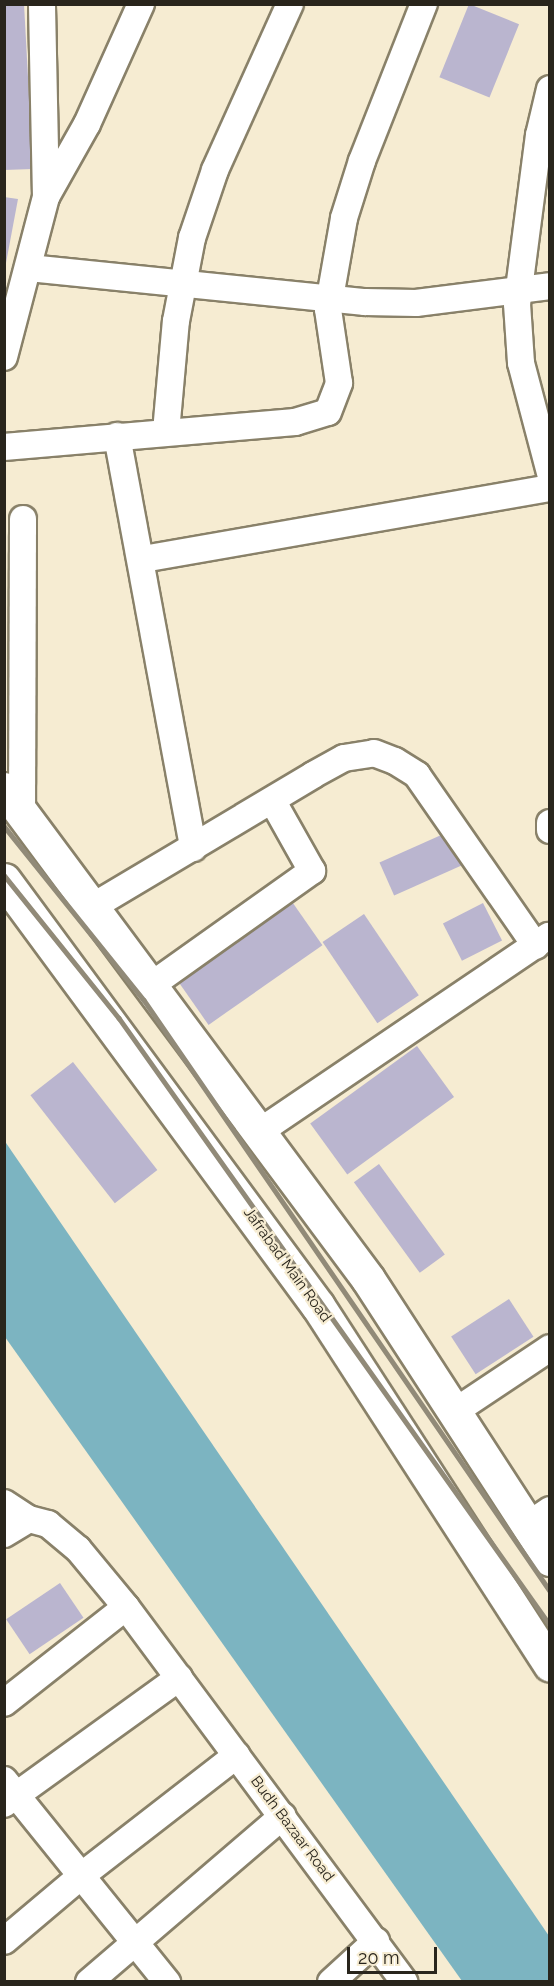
<!DOCTYPE html>
<html>
<head>
<meta charset="utf-8">
<style>
	body { margin:0 }
	#map { position:relative; width:554px; height:1986px; overflow:hidden; background:#f6ecd2; font-family:Raleway,sans-serif }
	div>[style] { position:absolute }
	.water>* { inset:0; background:#7cb4c1 }
	.building>* { inset:0; background:#bab5cf; transform-origin:0 0 }
	.roads { filter:drop-shadow(2px 0 #898169) drop-shadow(-2px 0 #898169) drop-shadow(0 2px #898169) drop-shadow(0 -2px #898169) }
	.minor>* { height:26px; margin:-13px; padding:0 13px; transform-origin:13px; border-radius:13px; background:#fff }
	.secondary>* { height:33px; margin:-16.5px; padding:0 16.5px; transform-origin:16.5px; border-radius:16.5px; background:#fff }
	.rail>* { height:4.5px; margin:-2.25px; padding:0 2.25px; transform-origin:2.25px; border-radius:2.25px; background:#918a78 }
	span { translate:-50% -50%; white-space:nowrap; text-align:center; line-height:1.15; -webkit-text-stroke:4.5px #f6ecd2; paint-order:stroke }
	.street-label { font-size:15px; color:#29251c }
	.frame { position:absolute; inset:0; border:6px solid #29251c; pointer-events:none }
	.scale { position:absolute; left:347px; top:1947px; width:90px; height:27px; box-sizing:border-box; border:3px solid #29251c; border-top:0; padding-left:8px; font-size:18px; line-height:21px; white-space:nowrap; color:#29251c; -webkit-text-stroke:4px #f6ecd2; paint-order:stroke }
</style>
</head>
<body>
<div id="map">
	<div class="water">
		<i style="clip-path:polygon(4px 1140px,549px 1936px,549px 1981px,462px 1981px,5px 1337px)"></i>
	</div>
	<div class="building">
		<i style="clip-path:polygon(4px 4px,24px 4px,33px 169px,4px 170px)"></i>
		<i style="left:469px;top:4px;width:54px;height:79px;rotate:22deg"></i>
		<i style="clip-path:polygon(4px 197px,18px 199px,6px 263px,4px 263px)"></i>
		<i style="left:448px;top:832px;width:36px;height:75px;rotate:66deg"></i>
		<i style="left:288px;top:896px;width:60px;height:139px;rotate:55deg"></i>
		<i style="left:483px;top:903px;width:42px;height:45px;rotate:63deg"></i>
		<i style="left:364px;top:914px;width:98px;height:50px;rotate:56deg"></i>
		<i style="left:417px;top:1046px;width:63px;height:132px;rotate:54deg"></i>
		<i style="left:73px;top:1062px;width:137px;height:54px;rotate:52deg"></i>
		<i style="left:379px;top:1164px;width:112px;height:31px;rotate:54deg"></i>
		<i style="left:509px;top:1299px;width:45px;height:69px;rotate:57deg"></i>
		<i style="left:60px;top:1583px;width:42px;height:65px;rotate:56deg"></i>
	</div>
	<div class="roads">
		<div class="minor">
			<i style="left:550px;top:89px;width:47px;rotate:103.4deg"></i>
			<i style="left:539px;top:135px;width:170px;rotate:97.4deg"></i>
			<i style="left:517px;top:304px;width:59px;rotate:86.1deg"></i>
			<i style="left:521px;top:363px;width:114px;rotate:75.2deg"></i>
			<i style="left:47px;top:195px;width:81px;rotate:-60.6deg"></i>
			<i style="left:87px;top:124px;width:132px;rotate:-65.8deg"></i>
			<i style="left:29px;top:268px;width:338px;rotate:5.8deg"></i>
			<i style="left:365px;top:302px;width:51px;rotate:1.1deg"></i>
			<i style="left:416px;top:303px;width:135px;rotate:-7.2deg"></i>
			<i style="left:4px;top:357px;width:165px;rotate:-75.3deg"></i>
			<i style="left:46px;top:197px;width:193px;rotate:-91.2deg"></i>
			<i style="left:166px;top:432px;width:111px;rotate:-84.9deg"></i>
			<i style="left:176px;top:321px;width:85px;rotate:-79.1deg"></i>
			<i style="left:192px;top:238px;width:72px;rotate:-71.3deg"></i>
			<i style="left:215px;top:170px;width:182px;rotate:-65.7deg"></i>
			<i style="left:117px;top:436px;width:419px;rotate:79.5deg"></i>
			<i style="left:4px;top:447px;width:292px;rotate:-4.9deg"></i>
			<i style="left:295px;top:422px;width:34px;rotate:-17deg"></i>
			<i style="left:328px;top:412px;width:31px;rotate:-69deg"></i>
			<i style="left:339px;top:383px;width:75px;rotate:-98.5deg"></i>
			<i style="left:328px;top:309px;width:92px;rotate:-80deg"></i>
			<i style="left:344px;top:218px;width:60px;rotate:-72.5deg"></i>
			<i style="left:362px;top:161px;width:169px;rotate:-68.5deg"></i>
			<i style="left:143px;top:559px;width:413px;rotate:-9.9deg"></i>
			<i style="left:22px;top:813px;width:294px;rotate:-89.8deg"></i>
			<i style="left:550px;top:823px;width:7px;rotate:90deg"></i>
			<i style="left:92px;top:907px;width:257px;rotate:-30.8deg"></i>
			<i style="left:313px;top:775px;width:35px;rotate:-29deg"></i>
			<i style="left:344px;top:758px;width:30px;rotate:-9deg"></i>
			<i style="left:374px;top:753px;width:22px;rotate:21deg"></i>
			<i style="left:395px;top:761px;width:26px;rotate:32deg"></i>
			<i style="left:417px;top:775px;width:208px;rotate:55.2deg"></i>
			<i style="left:150px;top:986px;width:199px;rotate:-35.4deg"></i>
			<i style="left:312px;top:871px;width:81px;rotate:-119.4deg"></i>
			<i style="left:259px;top:1132px;width:350px;rotate:-34.1deg"></i>
			<i style="left:454px;top:1412px;width:115px;rotate:-33.7deg"></i>
			<i style="left:4px;top:1503px;width:30px;rotate:33deg"></i>
			<i style="left:528px;top:1525px;width:27px;rotate:-34deg"></i>
			<i style="left:4px;top:1534px;width:29px;rotate:-31deg"></i>
			<i style="left:29px;top:1519px;width:20px;rotate:15deg"></i>
			<i style="left:48px;top:1524px;width:39px;rotate:40deg"></i>
			<i style="left:78px;top:1549px;width:75px;rotate:50.4deg"></i>
			<i style="left:126px;top:1607px;width:467px;rotate:53.4deg"></i>
			<i style="left:4px;top:1703px;width:155px;rotate:-38.2deg"></i>
			<i style="left:4px;top:1780px;width:260px;rotate:51.1deg"></i>
			<i style="left:4px;top:1804px;width:216px;rotate:-35.8deg"></i>
			<i style="left:4px;top:1941px;width:101px;rotate:-40.2deg"></i>
			<i style="left:81px;top:1876px;width:197px;rotate:-37.8deg"></i>
			<i style="left:89px;top:1982px;width:255px;rotate:-40.6deg"></i>
			<i style="left:331px;top:1982px;width:61px;rotate:-42.3deg"></i>
		</div>
		<div class="secondary">
			<i style="left:4px;top:789px;width:610px;rotate:53.39deg"></i>
			<i style="left:368px;top:1279px;width:334px;rotate:57deg"></i>
			<i style="left:4px;top:880px;width:529px;rotate:53.61deg"></i>
			<i style="left:318px;top:1306px;width:427px;rotate:57.1deg"></i>
		</div>
	</div>
	<div class="rail">
		<i style="left:4px;top:826px;width:223px;rotate:51.2deg"></i>
		<i style="left:144px;top:1000px;width:717px;rotate:55.51deg"></i>
		<i style="left:4px;top:875px;width:184px;rotate:51.2deg"></i>
		<i style="left:119px;top:1018px;width:744px;rotate:54.62deg"></i>
	</div>
	<div class="street-label">
		<span style="left:287px;top:1265px;rotate:54deg">Jafrabad Main Road</span>
		<span style="left:292px;top:1829px;rotate:53deg">Budh Bazaar Road</span>
	</div>
	<div class="frame"></div>
	<div class="scale">20 m</div>
</div>
</body>
</html>
